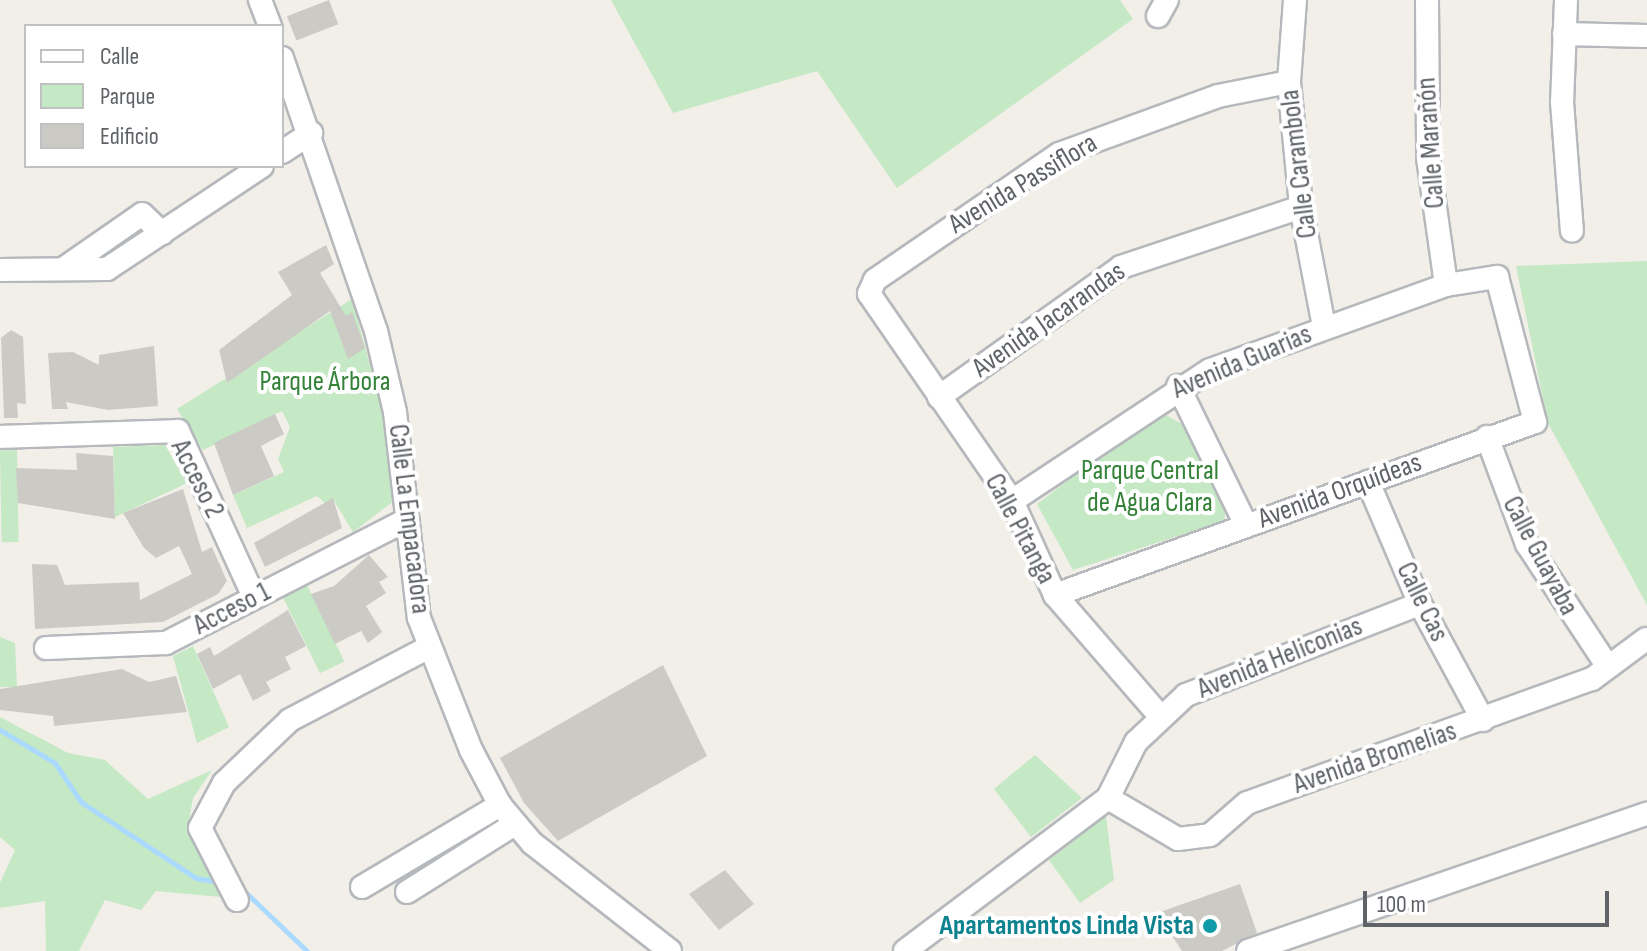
<!DOCTYPE html>
<html>
<head>
<meta charset="utf-8">
<style>
	body { margin:0 }
	#map { position:relative; width:1647px; height:951px; overflow:hidden; background:#f1efe8; font-family:"Sofia Sans Condensed",sans-serif }
	div>[style] { position:absolute }
	.green>* { inset:0; background:#c5e8c5; transform-origin:0 0 }
	.stream>* { height:5px; margin:-2.5px; padding:0 2.5px; transform-origin:2.5px; border-radius:2.5px; background:#aadaff }
	.building>* { inset:0; background:#cccac5; transform-origin:0 0 }
	.roads { filter:drop-shadow(2px 0 #b5b8bc) drop-shadow(-2px 0 #b5b8bc) drop-shadow(0 2px #b5b8bc) drop-shadow(0 -2px #b5b8bc) }
	.minor>* { height:22px; margin:-11px; padding:0 11px; transform-origin:11px; border-radius:11px; background:#fff }
	.dots>* { width:22px; height:22px; translate:-50% -50%; box-sizing:border-box; border:4px solid #fff; border-radius:50% }
	span { translate:-50% -50%; white-space:nowrap; text-align:center; line-height:1.15; -webkit-text-stroke:8px #fff; paint-order:stroke }
	.street-label { font-size:28px; color:#5f6368 }
	.park-label { font-size:28px; color:#348238 }
	.culture-label { font-size:28px; color:#0d838f; font-weight:700 }
	.right { translate:-100% -50%; text-align:right }
	.legend { position:absolute; left:24px; top:24px; width:260px; height:144px; box-sizing:border-box; background:#fff; border:2px solid #bfc1c3; margin:0; padding:10px 14px; list-style:none; font-size:24px; color:#5f6368 }
	.legend li { display:flex; align-items:center; gap:16px; height:40px }
	.legend b { width:40px; border:2px solid #bfc1c3 }
	.scale { position:absolute; left:1363px; top:891px; width:246px; height:36px; box-sizing:border-box; border:4px solid #5f6368; border-top:0; padding-left:10px; font-size:24px; line-height:28px; white-space:nowrap; color:#5f6368; -webkit-text-stroke:6px #fff; paint-order:stroke }
</style>
</head>
<body>
<div id="map">
	<div class="green">
		<i style="clip-path:polygon(611px 0,1120px 0,1133px 19px,897px 188px,817px 71px,673px 113px)"></i>
		<i style="clip-path:polygon(1647px 261px,1647px 605px,1548px 423px,1516px 266px)"></i>
		<i style="clip-path:polygon(352px 299px,386px 423px,395px 500px,353px 532px,333px 499px,325px 503px,317px 496px,247px 528px,233px 495px,284px 472px,278px 459px,290px 427px,282px 411px,203px 450px,177px 409px)"></i>
		<i style="clip-path:polygon(1159px 411px,1187px 427px,1227px 505px,1224px 521px,1073px 570px,1037px 504px)"></i>
		<i style="clip-path:polygon(165px 445px,187px 483px,115px 517px,113px 447px)"></i>
		<i style="left:17px;top:450px;width:92px;height:17px;rotate:89deg"></i>
		<i style="left:307px;top:585px;width:85px;height:27px;rotate:64deg"></i>
		<i style="clip-path:polygon(0 637px,15px 643px,17px 687px,0 687px)"></i>
		<i style="clip-path:polygon(193px 646px,229px 727px,197px 743px,173px 656px)"></i>
		<i style="clip-path:polygon(0 717px,68px 753px,105px 760px,148px 799px,212px 770px,193px 798px,188px 826px,200px 852px,229px 878px,221px 897px,156px 891px,141px 910px,105px 900px,79px 951px,46px 951px,45px 901px,0 908px,0 883px,15px 850px,0 837px)"></i>
		<i style="clip-path:polygon(1035px 755px,1082px 798px,1031px 837px,994px 789px)"></i>
		<i style="clip-path:polygon(1106px 816px,1114px 880px,1080px 903px,1049px 860px)"></i>
	</div>
	<div class="stream">
		<i style="left:0;top:730px;width:64px;rotate:31deg"></i>
		<i style="left:55px;top:763px;width:47px;rotate:56.3deg"></i>
		<i style="left:81px;top:802px;width:138px;rotate:33.5deg"></i>
		<i style="left:196px;top:878px;width:22px;rotate:10deg"></i>
		<i style="left:240px;top:887px;width:93px;rotate:43.7deg"></i>
	</div>
	<div class="building">
		<i style="left:329px;top:0;width:26px;height:45px;rotate:69deg"></i>
		<i style="clip-path:polygon(326px 245px,334px 264px,320px 273px,346px 316px,352px 312px,365px 348px,348px 359px,330px 311px,227px 383px,219px 350px,292px 295px,278px 272px)"></i>
		<i style="clip-path:polygon(11px 330px,23px 337px,26px 404px,17px 403px,18px 418px,4px 418px,1px 338px)"></i>
		<i style="clip-path:polygon(154px 346px,158px 406px,108px 410px,66px 402px,68px 409px,52px 409px,48px 353px,73px 352px,99px 365px,99px 355px)"></i>
		<i style="clip-path:polygon(275px 414px,284px 434px,261px 446px,274px 476px,233px 495px,214px 443px)"></i>
		<i style="clip-path:polygon(76px 453px,113px 456px,115px 519px,18px 503px,16px 468px,77px 470px)"></i>
		<i style="clip-path:polygon(183px 489px,202px 552px,212px 547px,227px 581px,218px 594px,163px 622px,35px 629px,32px 564px,57px 565px,65px 585px,139px 582px,140px 600px,192px 574px,179px 546px,156px 558px,144px 548px,123px 513px)"></i>
		<i style="clip-path:polygon(333px 498px,342px 528px,265px 567px,254px 543px)"></i>
		<i style="clip-path:polygon(369px 555px,388px 577px,379px 582px,386px 593px,366px 606px,382px 632px,368px 643px,361px 631px,335px 644px,311px 594px,334px 586px)"></i>
		<i style="clip-path:polygon(288px 610px,306px 646px,285px 657px,291px 669px,266px 682px,271px 691px,253px 701px,240px 674px,213px 689px,197px 654px,210px 647px,214px 656px)"></i>
		<i style="clip-path:polygon(663px 665px,707px 756px,558px 841px,524px 803px,500px 758px)"></i>
		<i style="clip-path:polygon(122px 669px,149px 682px,176px 676px,187px 712px,54px 726px,53px 716px,0 710px,0 689px)"></i>
		<i style="clip-path:polygon(725px 870px,754px 904px,719px 930px,689px 894px)"></i>
		<i style="clip-path:polygon(1240px 884px,1257px 933px,1222px 951px,1182px 951px,1157px 913px)"></i>
	</div>
	<div class="roads">
		<div class="minor">
			<i style="left:260px;top:0;width:28px;rotate:69deg"></i>
			<i style="left:1295px;top:0;width:82px;rotate:94.2deg"></i>
			<i style="left:1289px;top:82px;width:126px;rotate:84.5deg"></i>
			<i style="left:1301px;top:207px;width:122px;rotate:79.1deg"></i>
			<i style="left:1427px;top:0;width:158px;rotate:89.6deg"></i>
			<i style="left:1428px;top:158px;width:128px;rotate:81.9deg"></i>
			<i style="left:1566px;top:0;width:102px;rotate:92.2deg"></i>
			<i style="left:1562px;top:102px;width:129px;rotate:85.6deg"></i>
			<i style="left:1158px;top:16px;width:18px;rotate:-61deg"></i>
			<i style="left:1564px;top:34px;width:83px;rotate:1.4deg"></i>
			<i style="left:282px;top:58px;width:289px;rotate:71deg"></i>
			<i style="left:376px;top:331px;width:83px;rotate:76.8deg"></i>
			<i style="left:395px;top:412px;width:207px;rotate:83.4deg"></i>
			<i style="left:419px;top:618px;width:142px;rotate:68.5deg"></i>
			<i style="left:471px;top:750px;width:62px;rotate:62.2deg"></i>
			<i style="left:500px;top:805px;width:50px;rotate:49.9deg"></i>
			<i style="left:532px;top:843px;width:175px;rotate:38deg"></i>
			<i style="left:282px;top:152px;width:35px;rotate:-33deg"></i>
			<i style="left:63px;top:269px;width:96px;rotate:-34.8deg"></i>
			<i style="left:142px;top:214px;width:28px;rotate:44deg"></i>
			<i style="left:0;top:270px;width:107px;rotate:-0.5deg"></i>
			<i style="left:107px;top:269px;width:186px;rotate:-33.6deg"></i>
			<i style="left:1178px;top:386px;width:155px;rotate:63.9deg"></i>
			<i style="left:939px;top:397px;width:224px;rotate:-35.5deg"></i>
			<i style="left:1121px;top:267px;width:190px;rotate:-18.4deg"></i>
			<i style="left:0;top:437px;width:178px;rotate:-1.9deg"></i>
			<i style="left:178px;top:431px;width:183px;rotate:65.4deg"></i>
			<i style="left:1487px;top:437px;width:114px;rotate:69.5deg"></i>
			<i style="left:1527px;top:544px;width:147px;rotate:56.6deg"></i>
			<i style="left:1368px;top:482px;width:133px;rotate:66.9deg"></i>
			<i style="left:1420px;top:604px;width:132px;rotate:61.5deg"></i>
			<i style="left:1012px;top:501px;width:237px;rotate:-33.5deg"></i>
			<i style="left:1210px;top:370px;width:251px;rotate:-19.8deg"></i>
			<i style="left:1446px;top:285px;width:52px;rotate:-8.9deg"></i>
			<i style="left:1497px;top:277px;width:150px;rotate:75.3deg"></i>
			<i style="left:1535px;top:422px;width:510px;rotate:160.18deg"></i>
			<i style="left:46px;top:648px;width:120px;rotate:-2.4deg"></i>
			<i style="left:166px;top:643px;width:270px;rotate:-27.1deg"></i>
			<i style="left:1159px;top:715px;width:159px;rotate:-130.9deg"></i>
			<i style="left:1055px;top:595px;width:103px;rotate:-114.6deg"></i>
			<i style="left:1012px;top:501px;width:252px;rotate:-124.6deg"></i>
			<i style="left:869px;top:294px;width:15px;rotate:-67deg"></i>
			<i style="left:875px;top:280px;width:223px;rotate:-34.4deg"></i>
			<i style="left:1059px;top:154px;width:169px;rotate:-20deg"></i>
			<i style="left:1218px;top:96px;width:72px;rotate:-11.2deg"></i>
			<i style="left:1108px;top:798px;width:81px;rotate:30.4deg"></i>
			<i style="left:1178px;top:839px;width:32px;rotate:-7deg"></i>
			<i style="left:1210px;top:835px;width:49px;rotate:-40.9deg"></i>
			<i style="left:1247px;top:803px;width:367px;rotate:-19.8deg"></i>
			<i style="left:1592px;top:679px;width:67px;rotate:-36.5deg"></i>
			<i style="left:362px;top:887px;width:161px;rotate:-30.7deg"></i>
			<i style="left:407px;top:892px;width:128px;rotate:-32.2deg"></i>
			<i style="left:237px;top:900px;width:81px;rotate:-117.2deg"></i>
			<i style="left:200px;top:828px;width:51px;rotate:-61.9deg"></i>
			<i style="left:224px;top:783px;width:91px;rotate:-43.7deg"></i>
			<i style="left:290px;top:720px;width:157px;rotate:-27.7deg"></i>
			<i style="left:905px;top:951px;width:254px;rotate:-37deg"></i>
			<i style="left:1108px;top:798px;width:63px;rotate:-63.4deg"></i>
			<i style="left:1136px;top:742px;width:69px;rotate:-43.2deg"></i>
			<i style="left:1186px;top:695px;width:251px;rotate:-21.3deg"></i>
			<i style="left:1248px;top:951px;width:422px;rotate:-19deg"></i>
		</div>
	</div>
	<div class="dots">
		<i style="left:1210px;top:926px;background:#0f9aa8"></i>
	</div>
	<div class="street-label">
		<span style="left:1431px;top:143px;rotate:-94deg">Calle Marañón</span>
		<span style="left:1299px;top:164px;rotate:-97deg">Calle Carambola</span>
		<span style="left:1023px;top:184px;rotate:-31deg">Avenida Passiflora</span>
		<span style="left:1049px;top:320px;rotate:-35deg">Avenida Jacarandas</span>
		<span style="left:1242px;top:362px;rotate:-23deg">Avenida Guarias</span>
		<span style="left:197px;top:479px;rotate:63deg">Acceso 2</span>
		<span style="left:1340px;top:491px;rotate:-20deg">Avenida Orquídeas</span>
		<span style="left:409px;top:519px;rotate:83deg">Calle La Empacadora</span>
		<span style="left:1020px;top:529px;rotate:62deg">Calle Pitanga</span>
		<span style="left:1540px;top:556px;rotate:62deg">Calle Guayaba</span>
		<span style="left:1422px;top:602px;rotate:64deg">Calle Cas</span>
		<span style="left:232px;top:609px;rotate:-27deg">Acceso 1</span>
		<span style="left:1280px;top:658px;rotate:-22deg">Avenida Heliconias</span>
		<span style="left:1375px;top:758px;rotate:-19deg">Avenida Bromelias</span>
	</div>
	<div class="park-label">
		<span style="left:325px;top:382px">Parque Árbora</span>
		<span style="left:1150px;top:487px">Parque Central<br>de Agua Clara</span>
	</div>
	<div class="culture-label">
		<span class="right" style="left:1194px;top:926px">Apartamentos Linda Vista</span>
	</div>
	<ul class="legend">
	<li><b style="height:10px;background:#fff"></b>Calle</li>
	<li><b style="height:22px;background:#c5e8c5"></b>Parque</li>
	<li><b style="height:22px;background:#cccac5"></b>Edificio</li>
	</ul>
	<div class="scale">100 m</div>
</div>
</body>
</html>
